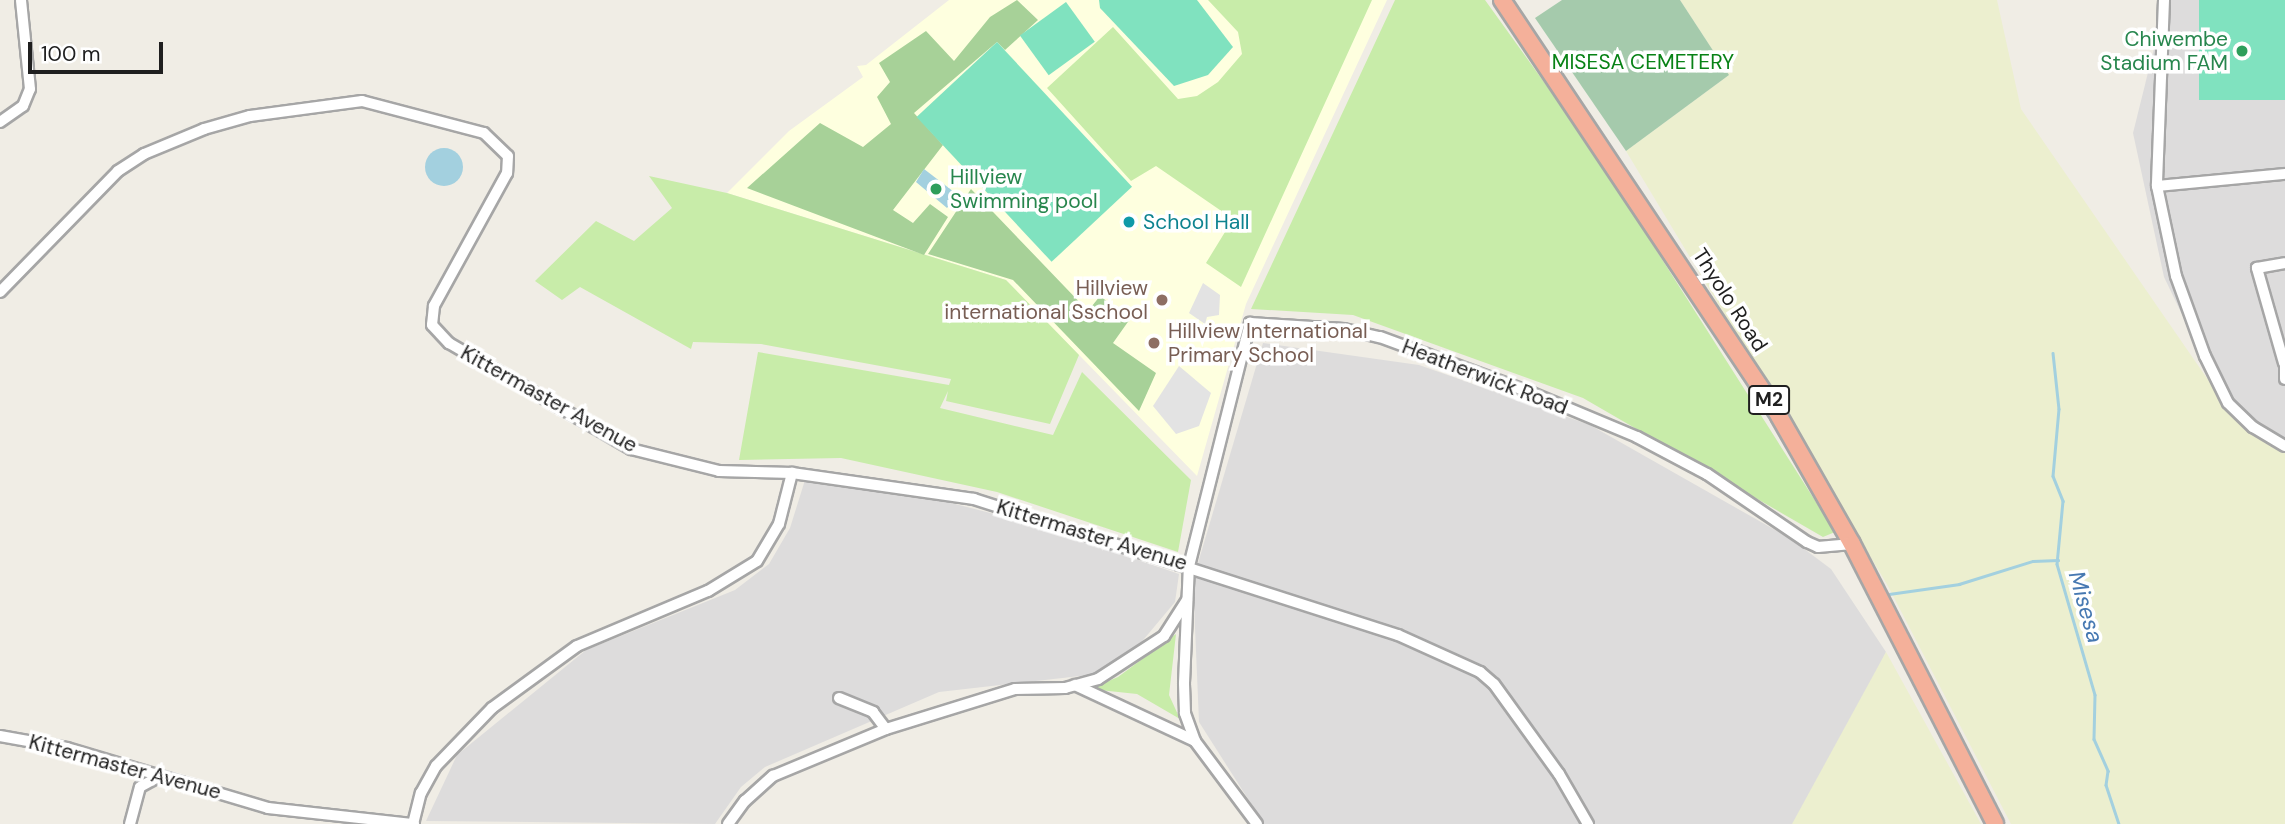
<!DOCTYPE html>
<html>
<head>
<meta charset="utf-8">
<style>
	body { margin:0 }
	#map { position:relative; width:2285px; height:824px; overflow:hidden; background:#f0ede5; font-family:"DM Sans",sans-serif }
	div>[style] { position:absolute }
	.residential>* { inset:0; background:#dddcdc }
	.education>* { inset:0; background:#feffdf }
	.farmland>* { inset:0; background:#ecefcf }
	.grass>* { inset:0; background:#c8eca9 }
	.forest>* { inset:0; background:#a7d198 }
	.cemetery>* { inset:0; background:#a5caac }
	.pitch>* { inset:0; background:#80e2bf; transform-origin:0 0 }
	.parking>* { inset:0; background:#e3e3e3 }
	.water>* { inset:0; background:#a3d0df }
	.round { border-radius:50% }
	.stream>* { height:2.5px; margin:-1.25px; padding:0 1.25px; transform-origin:1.25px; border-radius:1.25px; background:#a3d0df }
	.roads { filter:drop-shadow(2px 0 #a6a6a6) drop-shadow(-2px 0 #a6a6a6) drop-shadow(0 2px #a6a6a6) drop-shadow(0 -2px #a6a6a6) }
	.minor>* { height:10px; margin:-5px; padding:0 5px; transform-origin:5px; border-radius:5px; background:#fff }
	.trunk>* { height:16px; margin:-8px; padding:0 8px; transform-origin:8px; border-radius:8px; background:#f4b09a }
	.dots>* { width:19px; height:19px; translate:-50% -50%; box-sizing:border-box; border:4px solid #fff; border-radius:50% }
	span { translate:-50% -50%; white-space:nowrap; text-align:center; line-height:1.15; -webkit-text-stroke:7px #fff; paint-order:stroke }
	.shield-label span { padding:2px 5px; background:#fff; border:2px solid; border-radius:5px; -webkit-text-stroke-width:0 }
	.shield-label { font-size:19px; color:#1f1f1f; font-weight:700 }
	.leisure-label { font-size:21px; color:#27864d }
	.right { translate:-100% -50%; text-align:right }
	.left { translate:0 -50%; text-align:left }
	.park-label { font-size:21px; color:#088216 }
	.culture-label { font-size:21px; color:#0d838f }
	.education-label { font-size:21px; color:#785e54 }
	.street-label { font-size:21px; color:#1f1f1f }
	.water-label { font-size:23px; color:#4779b2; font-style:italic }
	.scale { position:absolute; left:28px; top:42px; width:135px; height:32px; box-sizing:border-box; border:4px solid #1f1f1f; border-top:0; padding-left:9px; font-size:21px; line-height:24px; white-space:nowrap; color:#1f1f1f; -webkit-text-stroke:5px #fff; paint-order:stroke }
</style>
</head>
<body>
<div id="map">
	<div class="residential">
		<i style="clip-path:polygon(2166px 0,2285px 0,2285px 451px,2226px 406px,2164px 277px,2133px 133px)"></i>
		<i style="clip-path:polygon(1263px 343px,1419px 365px,1590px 425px,1791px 539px,1831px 569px,1886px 652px,1802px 824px,1264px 824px,1199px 722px,1193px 580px)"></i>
		<i style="clip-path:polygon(805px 480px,924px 496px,1041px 526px,1179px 574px,1175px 602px,1139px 645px,1098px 674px,939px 692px,765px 767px,741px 787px,715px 824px,426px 821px,457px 755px,586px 650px,735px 590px,769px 564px,790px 528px)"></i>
	</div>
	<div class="education">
		<i style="clip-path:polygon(949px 0,1387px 0,1246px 304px,1197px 476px,1006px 280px,727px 193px,789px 131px,863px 77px,857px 66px,866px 65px)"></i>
	</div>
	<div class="farmland">
		<i style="clip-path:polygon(1680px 0,1997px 0,2021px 109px,2233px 416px,2285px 448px,2285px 824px,2011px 824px,1888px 586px,1626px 151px,1729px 75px)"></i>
		<i style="clip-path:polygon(1886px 652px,1981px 824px,1792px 824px)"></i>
	</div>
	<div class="grass">
		<i style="clip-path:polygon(1208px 0,1372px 0,1241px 287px,1206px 263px,1233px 219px,1156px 166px,1131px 181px,1047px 88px,1113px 27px,1178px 99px,1197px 96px,1218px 82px,1242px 54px,1238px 32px)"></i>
		<i style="clip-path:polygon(1395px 0,1485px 0,1592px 149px,1835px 532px,1823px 537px,1583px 398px,1353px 315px,1251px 309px)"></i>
		<i style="clip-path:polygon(649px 176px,727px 193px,1006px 280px,1079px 355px,1050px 424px,946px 401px,948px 391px,940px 408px,1053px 435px,1082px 372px,1191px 480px,1178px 552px,997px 492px,841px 458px,739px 460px,758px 352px,949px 385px,951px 379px,761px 344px,693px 342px,691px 349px,580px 287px,562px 300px,535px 281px,596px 221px,634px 241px,672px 208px)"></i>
		<i style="clip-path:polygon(1176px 634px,1169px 695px,1180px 719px,1137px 694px,1090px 689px,1118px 677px)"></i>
	</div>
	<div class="forest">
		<i style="clip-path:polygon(1017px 0,1038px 20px,1005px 50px,997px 42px,914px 113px,943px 145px,893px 210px,913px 223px,930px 204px,948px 217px,924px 255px,747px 188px,820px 123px,863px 147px,891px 124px,877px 97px,890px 82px,879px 63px,926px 31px,954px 61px,990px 17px)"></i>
		<i style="clip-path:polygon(971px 189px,1088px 311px,1100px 296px,1130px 319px,1113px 343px,1156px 373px,1139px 411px,1013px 280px,928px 254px)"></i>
	</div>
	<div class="cemetery">
		<i style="clip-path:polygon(1562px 0,1680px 0,1729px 75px,1626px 151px,1535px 18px)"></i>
	</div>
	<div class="pitch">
		<i style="clip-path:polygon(1099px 0,1197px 0,1233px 47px,1208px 75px,1174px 86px,1100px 8px)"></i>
		<i style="left:2285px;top:0;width:100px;height:86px;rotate:90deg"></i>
		<i style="left:1066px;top:2px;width:49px;height:57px;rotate:54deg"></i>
		<i style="left:997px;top:42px;width:198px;height:110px;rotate:47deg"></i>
	</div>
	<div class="parking">
		<i style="clip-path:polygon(1203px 283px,1220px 295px,1219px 315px,1207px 317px,1205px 324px,1189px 313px)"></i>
		<i style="clip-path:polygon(1179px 366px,1211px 393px,1199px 426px,1176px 434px,1153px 406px)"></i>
	</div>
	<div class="water">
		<i class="round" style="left:425px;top:148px;width:38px;height:38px"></i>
		<i style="clip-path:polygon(924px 169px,958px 195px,947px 208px,916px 182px)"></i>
	</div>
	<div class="stream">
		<i style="left:2053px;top:353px;width:56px;rotate:83.9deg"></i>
		<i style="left:2059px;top:409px;width:67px;rotate:95.1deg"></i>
		<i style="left:2053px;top:476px;width:27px;rotate:68deg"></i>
		<i style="left:2063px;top:501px;width:63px;rotate:95.4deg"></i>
		<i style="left:2057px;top:564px;width:136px;rotate:73.8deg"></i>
		<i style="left:2095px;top:695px;width:44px;rotate:91.3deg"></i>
		<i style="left:2094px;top:739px;width:35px;rotate:66deg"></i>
		<i style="left:2108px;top:771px;width:14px;rotate:98deg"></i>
		<i style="left:2106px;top:785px;width:41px;rotate:71.6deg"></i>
		<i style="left:1889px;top:594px;width:71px;rotate:-8.1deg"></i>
		<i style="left:1959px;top:584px;width:77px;rotate:-17.3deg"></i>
		<i style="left:2033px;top:561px;width:25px;rotate:-2deg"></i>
	</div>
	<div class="roads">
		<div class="minor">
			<i style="left:2164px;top:0;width:186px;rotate:92.2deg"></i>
			<i style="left:2157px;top:186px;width:92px;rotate:78.1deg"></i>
			<i style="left:2176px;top:276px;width:85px;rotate:70.1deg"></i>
			<i style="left:2205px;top:356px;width:52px;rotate:63.9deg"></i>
			<i style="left:2228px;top:403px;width:35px;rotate:44deg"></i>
			<i style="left:2253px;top:427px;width:37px;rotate:31deg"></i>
			<i style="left:0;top:122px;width:28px;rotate:-35deg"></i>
			<i style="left:23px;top:106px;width:18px;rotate:-68deg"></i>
			<i style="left:30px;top:89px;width:89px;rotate:-95.8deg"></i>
			<i style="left:2157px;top:186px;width:129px;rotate:-5.4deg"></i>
			<i style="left:0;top:292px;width:169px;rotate:-45.7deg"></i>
			<i style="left:118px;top:171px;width:31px;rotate:-33deg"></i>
			<i style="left:144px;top:154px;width:65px;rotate:-22.6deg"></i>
			<i style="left:204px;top:129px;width:48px;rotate:-15.8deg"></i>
			<i style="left:250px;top:116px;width:113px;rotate:-7.6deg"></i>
			<i style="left:362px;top:101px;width:126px;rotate:14.7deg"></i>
			<i style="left:484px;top:133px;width:33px;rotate:44deg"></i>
			<i style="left:508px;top:156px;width:17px;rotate:93deg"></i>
			<i style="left:507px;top:173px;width:152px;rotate:118.8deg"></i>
			<i style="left:434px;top:306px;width:19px;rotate:96deg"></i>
			<i style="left:432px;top:325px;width:25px;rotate:47deg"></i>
			<i style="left:449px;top:343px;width:211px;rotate:30.2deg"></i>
			<i style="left:631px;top:449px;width:91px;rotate:14deg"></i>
			<i style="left:719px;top:471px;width:73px;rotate:1.6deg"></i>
			<i style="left:792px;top:473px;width:184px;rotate:8.1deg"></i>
			<i style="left:974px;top:499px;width:445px;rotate:17.8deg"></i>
			<i style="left:1398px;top:635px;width:90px;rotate:24.3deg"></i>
			<i style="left:1480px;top:672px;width:18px;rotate:41deg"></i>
			<i style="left:1494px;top:684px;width:111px;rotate:54.2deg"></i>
			<i style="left:1559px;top:774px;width:58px;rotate:59.9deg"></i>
			<i style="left:2285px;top:359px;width:20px;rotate:90deg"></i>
			<i style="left:2284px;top:363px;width:99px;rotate:-105.9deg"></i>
			<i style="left:2257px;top:268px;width:28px;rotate:-10deg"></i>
			<i style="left:1075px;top:685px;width:132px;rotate:25deg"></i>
			<i style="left:839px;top:698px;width:37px;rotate:22deg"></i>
			<i style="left:873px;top:712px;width:21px;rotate:53deg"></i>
			<i style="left:0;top:736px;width:68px;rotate:10.2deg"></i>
			<i style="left:67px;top:748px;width:210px;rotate:16.6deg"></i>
			<i style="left:268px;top:808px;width:147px;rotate:6.3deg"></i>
			<i style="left:130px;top:824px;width:38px;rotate:-75deg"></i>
			<i style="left:140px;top:787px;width:23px;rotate:-29deg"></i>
			<i style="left:413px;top:824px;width:32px;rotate:-76deg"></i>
			<i style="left:421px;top:793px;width:31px;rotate:-61deg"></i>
			<i style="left:436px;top:766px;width:81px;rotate:-46deg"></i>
			<i style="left:492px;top:708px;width:105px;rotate:-36.1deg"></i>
			<i style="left:577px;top:646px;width:142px;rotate:-22.8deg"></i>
			<i style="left:708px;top:591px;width:57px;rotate:-31.5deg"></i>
			<i style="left:757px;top:561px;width:43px;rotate:-59.3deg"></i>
			<i style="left:779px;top:524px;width:53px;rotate:-75.7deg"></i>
			<i style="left:728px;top:824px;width:29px;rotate:-54deg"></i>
			<i style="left:745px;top:801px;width:38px;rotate:-42deg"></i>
			<i style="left:773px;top:776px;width:122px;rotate:-22.6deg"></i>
			<i style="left:886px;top:729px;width:135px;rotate:-17.2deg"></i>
			<i style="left:1015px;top:689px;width:50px;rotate:-1.1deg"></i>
			<i style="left:1065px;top:688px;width:34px;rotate:-15deg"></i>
			<i style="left:1098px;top:679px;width:79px;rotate:-33.1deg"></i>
			<i style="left:1164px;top:636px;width:43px;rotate:-57.4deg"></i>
			<i style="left:1257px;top:824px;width:104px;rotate:-126.8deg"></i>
			<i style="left:1195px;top:741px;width:30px;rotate:-110deg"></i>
			<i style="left:1185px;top:713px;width:30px;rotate:-92deg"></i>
			<i style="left:1184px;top:683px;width:117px;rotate:-87.6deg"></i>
			<i style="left:1189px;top:566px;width:251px;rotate:-75.9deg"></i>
			<i style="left:1250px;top:323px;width:94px;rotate:3.7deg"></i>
			<i style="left:1344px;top:329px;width:37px;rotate:13deg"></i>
			<i style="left:1380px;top:337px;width:162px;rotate:20.2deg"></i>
			<i style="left:1532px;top:393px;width:114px;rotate:22.7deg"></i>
			<i style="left:1637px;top:437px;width:79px;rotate:27.9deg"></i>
			<i style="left:1707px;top:474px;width:121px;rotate:34.2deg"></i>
			<i style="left:1807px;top:542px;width:12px;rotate:24deg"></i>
			<i style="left:1818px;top:547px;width:34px;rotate:-5deg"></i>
		</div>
		<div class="trunk">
			<i style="left:1502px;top:0;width:500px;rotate:56.3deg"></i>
			<i style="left:1779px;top:416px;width:147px;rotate:60.3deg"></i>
			<i style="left:1852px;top:544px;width:314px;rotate:62.9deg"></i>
		</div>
	</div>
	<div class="dots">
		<i style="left:2242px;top:51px;background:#2e9e5b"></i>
		<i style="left:936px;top:189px;background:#2e9e5b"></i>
		<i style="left:1129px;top:222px;background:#0f9aa8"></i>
		<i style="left:1162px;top:300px;background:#8d6e63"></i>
		<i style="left:1154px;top:343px;background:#8d6e63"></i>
	</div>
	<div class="shield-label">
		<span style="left:1769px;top:400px">M2</span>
	</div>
	<div class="leisure-label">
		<span class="right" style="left:2228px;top:51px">Chiwembe<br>Stadium FAM</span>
		<span class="left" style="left:950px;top:189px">Hillview<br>Swimming pool</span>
	</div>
	<div class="park-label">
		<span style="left:1643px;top:62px">MISESA CEMETERY</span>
	</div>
	<div class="culture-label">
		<span class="left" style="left:1143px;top:222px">School Hall</span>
	</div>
	<div class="education-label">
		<span class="right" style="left:1148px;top:300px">Hillview<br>international Sschool</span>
		<span class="left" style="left:1168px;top:343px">Hillview International<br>Primary School</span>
	</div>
	<div class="street-label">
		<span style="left:1730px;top:300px;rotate:57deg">Thyolo Road</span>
		<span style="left:1485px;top:377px;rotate:21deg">Heatherwick Road</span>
		<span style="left:549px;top:399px;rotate:29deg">Kittermaster Avenue</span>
		<span style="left:1092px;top:535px;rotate:17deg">Kittermaster Avenue</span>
		<span style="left:125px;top:767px;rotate:15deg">Kittermaster Avenue</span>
	</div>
	<div class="water-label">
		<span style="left:2086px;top:607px;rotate:74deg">Misesa</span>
	</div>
	<div class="scale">100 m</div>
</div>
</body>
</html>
